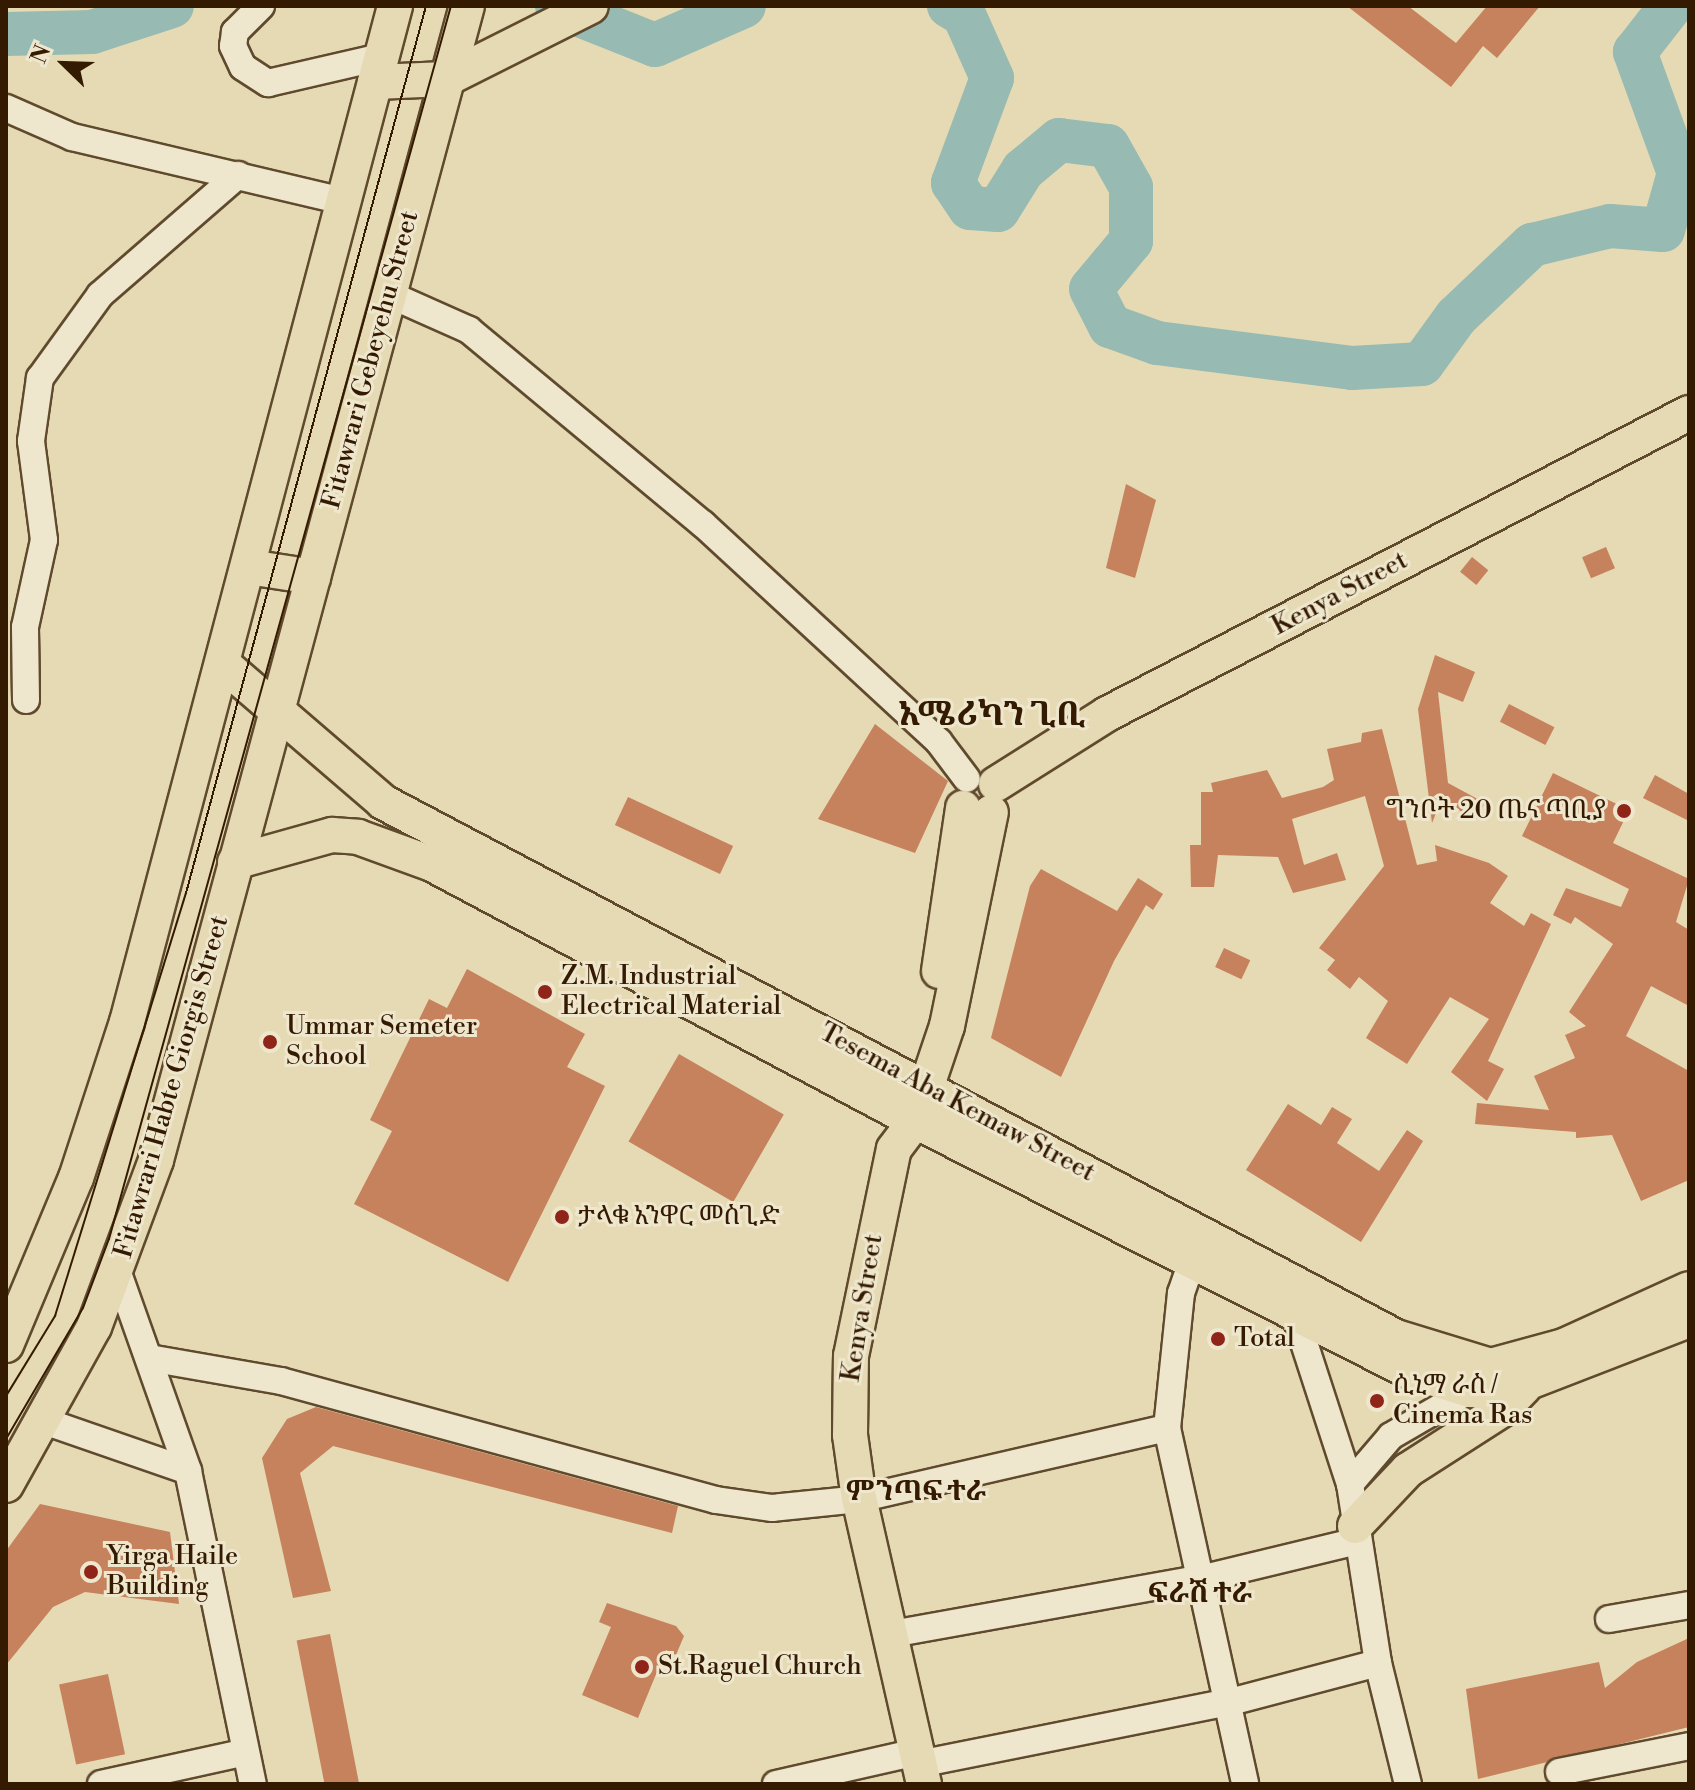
<!DOCTYPE html>
<html>
<head>
<meta charset="utf-8">
<style>
	body { margin:0 }
	#map { position:relative; width:1695px; height:1790px; overflow:hidden; background:#e5dab3; font-family:"Libre Bodoni","Noto Serif Ethiopic",serif }
	div>[style] { position:absolute }
	.river>* { height:44px; margin:-22px; padding:0 22px; transform-origin:22px; border-radius:22px; background:#97bab3 }
	.building>* { inset:0; background:#c6815d; transform-origin:0 0 }
	.roads { filter:drop-shadow(2px 0 #604a2d) drop-shadow(-2px 0 #604a2d) drop-shadow(0 2px #604a2d) drop-shadow(0 -2px #604a2d) }
	.minor>* { height:26px; margin:-13px; padding:0 13px; transform-origin:13px; border-radius:13px; background:#eee7ce }
	.major>* { height:34px; margin:-17px; padding:0 17px; transform-origin:17px; border-radius:17px; background:#e5dab3 }
	.tram>* { height:2px; margin:-1px; padding:0 1px; transform-origin:1px; border-radius:1px; background:#341a00 }
	.dots>* { width:22px; height:22px; translate:-50% -50%; box-sizing:border-box; border:4px solid #eee7ce; border-radius:50% }
	span { translate:-50% -50%; white-space:nowrap; text-align:center; line-height:1.15; -webkit-text-stroke:6px #eee7ce; paint-order:stroke }
	.street-label { font-size:26px; color:#341a00 }
	.poi-label { font-size:26px; color:#341a00 }
	.right { translate:-100% -50%; text-align:right }
	.left { translate:0 -50%; text-align:left }
	.neighbourhood-label { font-size:28px; color:#341a00; font-weight:700 }
	.district-label { font-size:34px; color:#341a00; font-weight:700 }
	.frame { position:absolute; inset:0; border:8px solid #341a00; pointer-events:none }
	.north { position:absolute; left:24px; top:24px; width:80px; height:80px; -webkit-text-stroke:6px #eee7ce; paint-order:stroke; rotate:293deg; font-size:22px; font-weight:700; line-height:32px; text-align:center; color:#341a00 }
	.north::after { content:''; display:block; margin:auto; width:28px; height:36px; background:#341a00; clip-path:polygon(50% 0,100% 100%,50% 72%,0 100%) }
</style>
</head>
<body>
<div id="map">
	<div class="river">
		<i style="left:557px;top:6px;width:105px;rotate:21.7deg"></i>
		<i style="left:655px;top:45px;width:97px;rotate:-23.7deg"></i>
		<i style="left:949px;top:6px;width:17px;rotate:31deg"></i>
		<i style="left:964px;top:15px;width:69px;rotate:66deg"></i>
		<i style="left:992px;top:78px;width:112px;rotate:110.4deg"></i>
		<i style="left:953px;top:183px;width:30px;rotate:56deg"></i>
		<i style="left:970px;top:208px;width:28px;rotate:4deg"></i>
		<i style="left:998px;top:210px;width:47px;rotate:-58deg"></i>
		<i style="left:1023px;top:170px;width:47px;rotate:-39.8deg"></i>
		<i style="left:1059px;top:140px;width:49px;rotate:7deg"></i>
		<i style="left:1108px;top:146px;width:47px;rotate:60.7deg"></i>
		<i style="left:1131px;top:187px;width:54px;rotate:90deg"></i>
		<i style="left:1131px;top:241px;width:62px;rotate:129.8deg"></i>
		<i style="left:1091px;top:289px;width:42px;rotate:62.8deg"></i>
		<i style="left:1110px;top:326px;width:50px;rotate:19.9deg"></i>
		<i style="left:1157px;top:343px;width:197px;rotate:7.3deg"></i>
		<i style="left:1352px;top:368px;width:70px;rotate:-3.3deg"></i>
		<i style="left:1422px;top:364px;width:58px;rotate:-54.1deg"></i>
		<i style="left:1456px;top:317px;width:105px;rotate:-43.5deg"></i>
		<i style="left:1532px;top:245px;width:80px;rotate:-13.7deg"></i>
		<i style="left:1610px;top:226px;width:53px;rotate:4.3deg"></i>
		<i style="left:1663px;top:230px;width:59px;rotate:-74.3deg"></i>
		<i style="left:1679px;top:173px;width:129px;rotate:-110deg"></i>
		<i style="left:1635px;top:52px;width:58px;rotate:-52deg"></i>
		<i style="left:6px;top:34px;width:86px;rotate:-1.3deg"></i>
		<i style="left:92px;top:32px;width:84px;rotate:-18deg"></i>
	</div>
	<div class="building">
		<i style="clip-path:polygon(1347px 6px,1408px 6px,1456px 43px,1487px 6px,1540px 6px,1497px 58px,1483px 46px,1451px 87px)"></i>
		<i style="clip-path:polygon(1126px 484px,1156px 500px,1135px 578px,1106px 568px)"></i>
		<i style="left:1606px;top:547px;width:23px;height:26px;rotate:67deg"></i>
		<i style="left:1472px;top:557px;width:21px;height:19px;rotate:39deg"></i>
		<i style="clip-path:polygon(1435px 655px,1475px 672px,1463px 702px,1438px 692px,1448px 783px,1485px 803px,1476px 819px,1441px 801px,1432px 823px,1418px 709px)"></i>
		<i style="left:1509px;top:704px;width:51px;height:20px;rotate:27deg"></i>
		<i style="clip-path:polygon(875px 724px,948px 781px,915px 853px,818px 819px)"></i>
		<i style="clip-path:polygon(1382px 729px,1417px 865px,1437px 861px,1435px 845px,1489px 863px,1508px 876px,1490px 903px,1524px 926px,1531px 913px,1551px 924px,1488px 1061px,1504px 1069px,1487px 1101px,1451px 1072px,1489px 1019px,1450px 997px,1407px 1064px,1366px 1038px,1388px 1001px,1359px 977px,1350px 989px,1327px 970px,1335px 960px,1319px 948px,1384px 866px,1365px 796px,1292px 819px,1304px 865px,1337px 853px,1346px 880px,1293px 893px,1278px 857px,1218px 855px,1214px 887px,1191px 887px,1190px 845px,1201px 845px,1201px 792px,1213px 792px,1211px 783px,1267px 770px,1282px 798px,1323px 787px,1334px 780px,1327px 749px,1361px 742px,1362px 733px)"></i>
		<i style="clip-path:polygon(1553px 773px,1629px 810px,1613px 843px,1689px 879px,1676px 922px,1689px 930px,1689px 1006px,1651px 986px,1626px 1036px,1689px 1071px,1689px 1180px,1641px 1201px,1612px 1135px,1576px 1138px,1576px 1132px,1475px 1124px,1477px 1103px,1549px 1110px,1534px 1076px,1575px 1058px,1565px 1035px,1586px 1026px,1569px 1012px,1613px 944px,1575px 917px,1571px 924px,1553px 915px,1566px 888px,1621px 907px,1629px 889px,1522px 836px)"></i>
		<i style="clip-path:polygon(1655px 775px,1689px 794px,1689px 821px,1643px 798px)"></i>
		<i style="left:628px;top:797px;width:116px;height:31px;rotate:25deg"></i>
		<i style="clip-path:polygon(1041px 869px,1117px 911px,1138px 878px,1163px 894px,1153px 910px,1146px 905px,1114px 961px,1061px 1077px,991px 1038px,1030px 886px)"></i>
		<i style="left:1224px;top:948px;width:29px;height:21px;rotate:25deg"></i>
		<i style="clip-path:polygon(467px 969px,585px 1034px,567px 1067px,605px 1086px,508px 1282px,354px 1204px,392px 1131px,370px 1120px,429px 999px,447px 1008px)"></i>
		<i style="left:679px;top:1054px;width:121px;height:101px;rotate:30deg"></i>
		<i style="clip-path:polygon(1288px 1104px,1321px 1125px,1332px 1107px,1352px 1119px,1337px 1143px,1379px 1171px,1407px 1130px,1423px 1141px,1361px 1242px,1246px 1170px)"></i>
		<i style="clip-path:polygon(316px 1407px,678px 1506px,672px 1533px,333px 1446px,300px 1473px,331px 1591px,293px 1598px,262px 1458px,287px 1419px)"></i>
		<i style="clip-path:polygon(40px 1504px,170px 1532px,179px 1604px,85px 1592px,53px 1607px,6px 1665px,6px 1551px)"></i>
		<i style="clip-path:polygon(607px 1603px,676px 1626px,684px 1636px,676px 1655px,666px 1650px,638px 1718px,582px 1695px,611px 1627px,599px 1622px)"></i>
		<i style="left:330px;top:1634px;width:153px;height:34px;rotate:79deg"></i>
		<i style="clip-path:polygon(1689px 1638px,1689px 1727px,1478px 1779px,1466px 1689px,1599px 1662px,1605px 1688px,1637px 1662px)"></i>
		<i style="left:108px;top:1674px;width:82px;height:50px;rotate:78deg"></i>
	</div>
	<div class="roads">
		<div class="minor">
			<i style="left:261px;top:6px;width:37px;rotate:135deg"></i>
			<i style="left:235px;top:32px;width:14px;rotate:98deg"></i>
			<i style="left:233px;top:46px;width:23px;rotate:65deg"></i>
			<i style="left:243px;top:67px;width:30px;rotate:33deg"></i>
			<i style="left:268px;top:83px;width:116px;rotate:-13deg"></i>
			<i style="left:6px;top:108px;width:72px;rotate:23.7deg"></i>
			<i style="left:72px;top:137px;width:278px;rotate:13.3deg"></i>
			<i style="left:388px;top:294px;width:89px;rotate:24deg"></i>
			<i style="left:469px;top:330px;width:304px;rotate:39.7deg"></i>
			<i style="left:703px;top:524px;width:321px;rotate:42.7deg"></i>
			<i style="left:939px;top:742px;width:46px;rotate:52.9deg"></i>
			<i style="left:26px;top:700px;width:73px;rotate:-90.8deg"></i>
			<i style="left:25px;top:627px;width:89px;rotate:-77.7deg"></i>
			<i style="left:44px;top:540px;width:100px;rotate:-97.5deg"></i>
			<i style="left:31px;top:441px;width:64px;rotate:-81.9deg"></i>
			<i style="left:40px;top:378px;width:102px;rotate:-54.1deg"></i>
			<i style="left:100px;top:295px;width:183px;rotate:-41deg"></i>
			<i style="left:1198px;top:1244px;width:52px;rotate:109.1deg"></i>
			<i style="left:1181px;top:1293px;width:136px;rotate:95.9deg"></i>
			<i style="left:1167px;top:1428px;width:364px;rotate:77.6deg"></i>
			<i style="left:118px;top:1273px;width:210px;rotate:70.5deg"></i>
			<i style="left:188px;top:1471px;width:320px;rotate:78.3deg"></i>
			<i style="left:1296px;top:1318px;width:175px;rotate:72deg"></i>
			<i style="left:1350px;top:1484px;width:181px;rotate:81.1deg"></i>
			<i style="left:1378px;top:1663px;width:125px;rotate:76.1deg"></i>
			<i style="left:149px;top:1358px;width:134px;rotate:9.9deg"></i>
			<i style="left:281px;top:1381px;width:451px;rotate:15.3deg"></i>
			<i style="left:716px;top:1500px;width:57px;rotate:8.1deg"></i>
			<i style="left:772px;top:1508px;width:87px;rotate:-5.9deg"></i>
			<i style="left:859px;top:1499px;width:316px;rotate:-13deg"></i>
			<i style="left:44px;top:1421px;width:152px;rotate:19.1deg"></i>
			<i style="left:1350px;top:1484px;width:63px;rotate:-49.5deg"></i>
			<i style="left:1391px;top:1436px;width:91px;rotate:-30.2deg"></i>
			<i style="left:1609px;top:1619px;width:81px;rotate:-9.9deg"></i>
			<i style="left:892px;top:1634px;width:317px;rotate:-10.2deg"></i>
			<i style="left:1204px;top:1578px;width:157px;rotate:-13.6deg"></i>
			<i style="left:919px;top:1764px;width:317px;rotate:-11.3deg"></i>
			<i style="left:1230px;top:1702px;width:153px;rotate:-14.8deg"></i>
			<i style="left:1559px;top:1772px;width:133px;rotate:-11.3deg"></i>
			<i style="left:101px;top:1784px;width:148px;rotate:-12.4deg"></i>
			<i style="left:776px;top:1784px;width:145px;rotate:-12.8deg"></i>
		</div>
		<div class="major">
			<i style="left:375px;top:82px;width:71px;rotate:-2.4deg"></i>
			<i style="left:446px;top:79px;width:162px;rotate:-26.7deg"></i>
			<i style="left:248px;top:567px;width:66px;rotate:8.7deg"></i>
			<i style="left:224px;top:665px;width:210px;rotate:40.7deg"></i>
			<i style="left:383px;top:802px;width:1146px;rotate:27.84deg"></i>
			<i style="left:1396px;top:1337px;width:99px;rotate:17deg"></i>
			<i style="left:1491px;top:1366px;width:76px;rotate:-15.3deg"></i>
			<i style="left:1564px;top:1346px;width:137px;rotate:-24.5deg"></i>
			<i style="left:996px;top:784px;width:131px;rotate:-32.2deg"></i>
			<i style="left:1107px;top:714px;width:655px;rotate:-27.35deg"></i>
			<i style="left:235px;top:862px;width:101px;rotate:-15.6deg"></i>
			<i style="left:332px;top:835px;width:26px;rotate:4deg"></i>
			<i style="left:358px;top:837px;width:79px;rotate:20deg"></i>
			<i style="left:432px;top:864px;width:547px;rotate:28.02deg"></i>
			<i style="left:915px;top:1121px;width:554px;rotate:26.84deg"></i>
			<i style="left:1409px;top:1371px;width:64px;rotate:17.3deg"></i>
			<i style="left:1470px;top:1390px;width:36px;rotate:2deg"></i>
			<i style="left:1506px;top:1391px;width:196px;rotate:-21.2deg"></i>
			<i style="left:939px;top:971px;width:165px;rotate:-81.6deg"></i>
			<i style="left:6px;top:1345px;width:181px;rotate:-67.3deg"></i>
			<i style="left:76px;top:1178px;width:164px;rotate:-71.9deg"></i>
			<i style="left:127px;top:1022px;width:1051px;rotate:-75.22deg"></i>
			<i style="left:6px;top:1485px;width:181px;rotate:-60.9deg"></i>
			<i style="left:94px;top:1327px;width:178px;rotate:-69.6deg"></i>
			<i style="left:156px;top:1160px;width:1195px;rotate:-74.92deg"></i>
			<i style="left:1355px;top:1526px;width:77px;rotate:-46.6deg"></i>
			<i style="left:1408px;top:1470px;width:113px;rotate:-32.7deg"></i>
			<i style="left:1503px;top:1409px;width:30px;rotate:-46deg"></i>
			<i style="left:924px;top:1784px;width:292px;rotate:-102.8deg"></i>
			<i style="left:859px;top:1499px;width:65px;rotate:-98deg"></i>
			<i style="left:850px;top:1435px;width:79px;rotate:-89.3deg"></i>
			<i style="left:851px;top:1356px;width:211px;rotate:-78.3deg"></i>
			<i style="left:894px;top:1149px;width:35px;rotate:-53deg"></i>
			<i style="left:915px;top:1121px;width:100px;rotate:-71.4deg"></i>
			<i style="left:947px;top:1026px;width:218px;rotate:-78.4deg"></i>
		</div>
	</div>
	<div class="tram">
		<i style="left:6px;top:1396px;width:94px;rotate:-58.5deg"></i>
		<i style="left:55px;top:1316px;width:443px;rotate:-72.8deg"></i>
		<i style="left:186px;top:893px;width:919px;rotate:-74.86deg"></i>
		<i style="left:6px;top:1439px;width:152px;rotate:-59.6deg"></i>
		<i style="left:83px;top:1308px;width:74px;rotate:-69.4deg"></i>
		<i style="left:109px;top:1239px;width:1280px;rotate:-74.5deg"></i>
	</div>
	<div class="dots">
		<i style="left:1624px;top:811px;background:#8f2418"></i>
		<i style="left:545px;top:992px;background:#8f2418"></i>
		<i style="left:270px;top:1042px;background:#8f2418"></i>
		<i style="left:562px;top:1217px;background:#8f2418"></i>
		<i style="left:1218px;top:1339px;background:#8f2418"></i>
		<i style="left:1377px;top:1401px;background:#8f2418"></i>
		<i style="left:91px;top:1572px;background:#8f2418"></i>
		<i style="left:642px;top:1667px;background:#8f2418"></i>
	</div>
	<div class="street-label">
		<span style="left:371px;top:360px;rotate:-75deg">Fitawrari Gebeyehu Street</span>
		<span style="left:1340px;top:594px;rotate:-28deg">Kenya Street</span>
		<span style="left:172px;top:1087px;rotate:-74deg">Fitawrari Habte Giorgis Street</span>
		<span style="left:957px;top:1103px;rotate:28deg">Tesema Aba Kemaw Street</span>
		<span style="left:863px;top:1308px;rotate:-81deg">Kenya Street</span>
	</div>
	<div class="poi-label">
		<span class="right" style="left:1606px;top:811px">ግንቦት 20 ጤና ጣቢያ</span>
		<span class="left" style="left:561px;top:992px">Z.M. Industrial<br>Electrical Material</span>
		<span class="left" style="left:286px;top:1042px">Ummar Semeter<br>School</span>
		<span class="left" style="left:578px;top:1217px">ታላቁ አንዋር መስጊድ</span>
		<span class="left" style="left:1234px;top:1339px">Total</span>
		<span class="left" style="left:1393px;top:1401px">ሲኒማ ራስ /<br>Cinema Ras</span>
		<span class="left" style="left:107px;top:1572px">Yirga Haile<br>Building</span>
		<span class="left" style="left:658px;top:1667px">St.Raguel Church</span>
	</div>
	<div class="neighbourhood-label">
		<span style="left:916px;top:1492px">ምንጣፍ ተራ</span>
		<span style="left:1200px;top:1594px">ፍራሽ ተራ</span>
	</div>
	<div class="district-label">
		<span style="left:992px;top:716px">አሜሪካን ጊቢ</span>
	</div>
	<div class="frame"></div>
	<div class="north">N</div>
</div>
</body>
</html>
